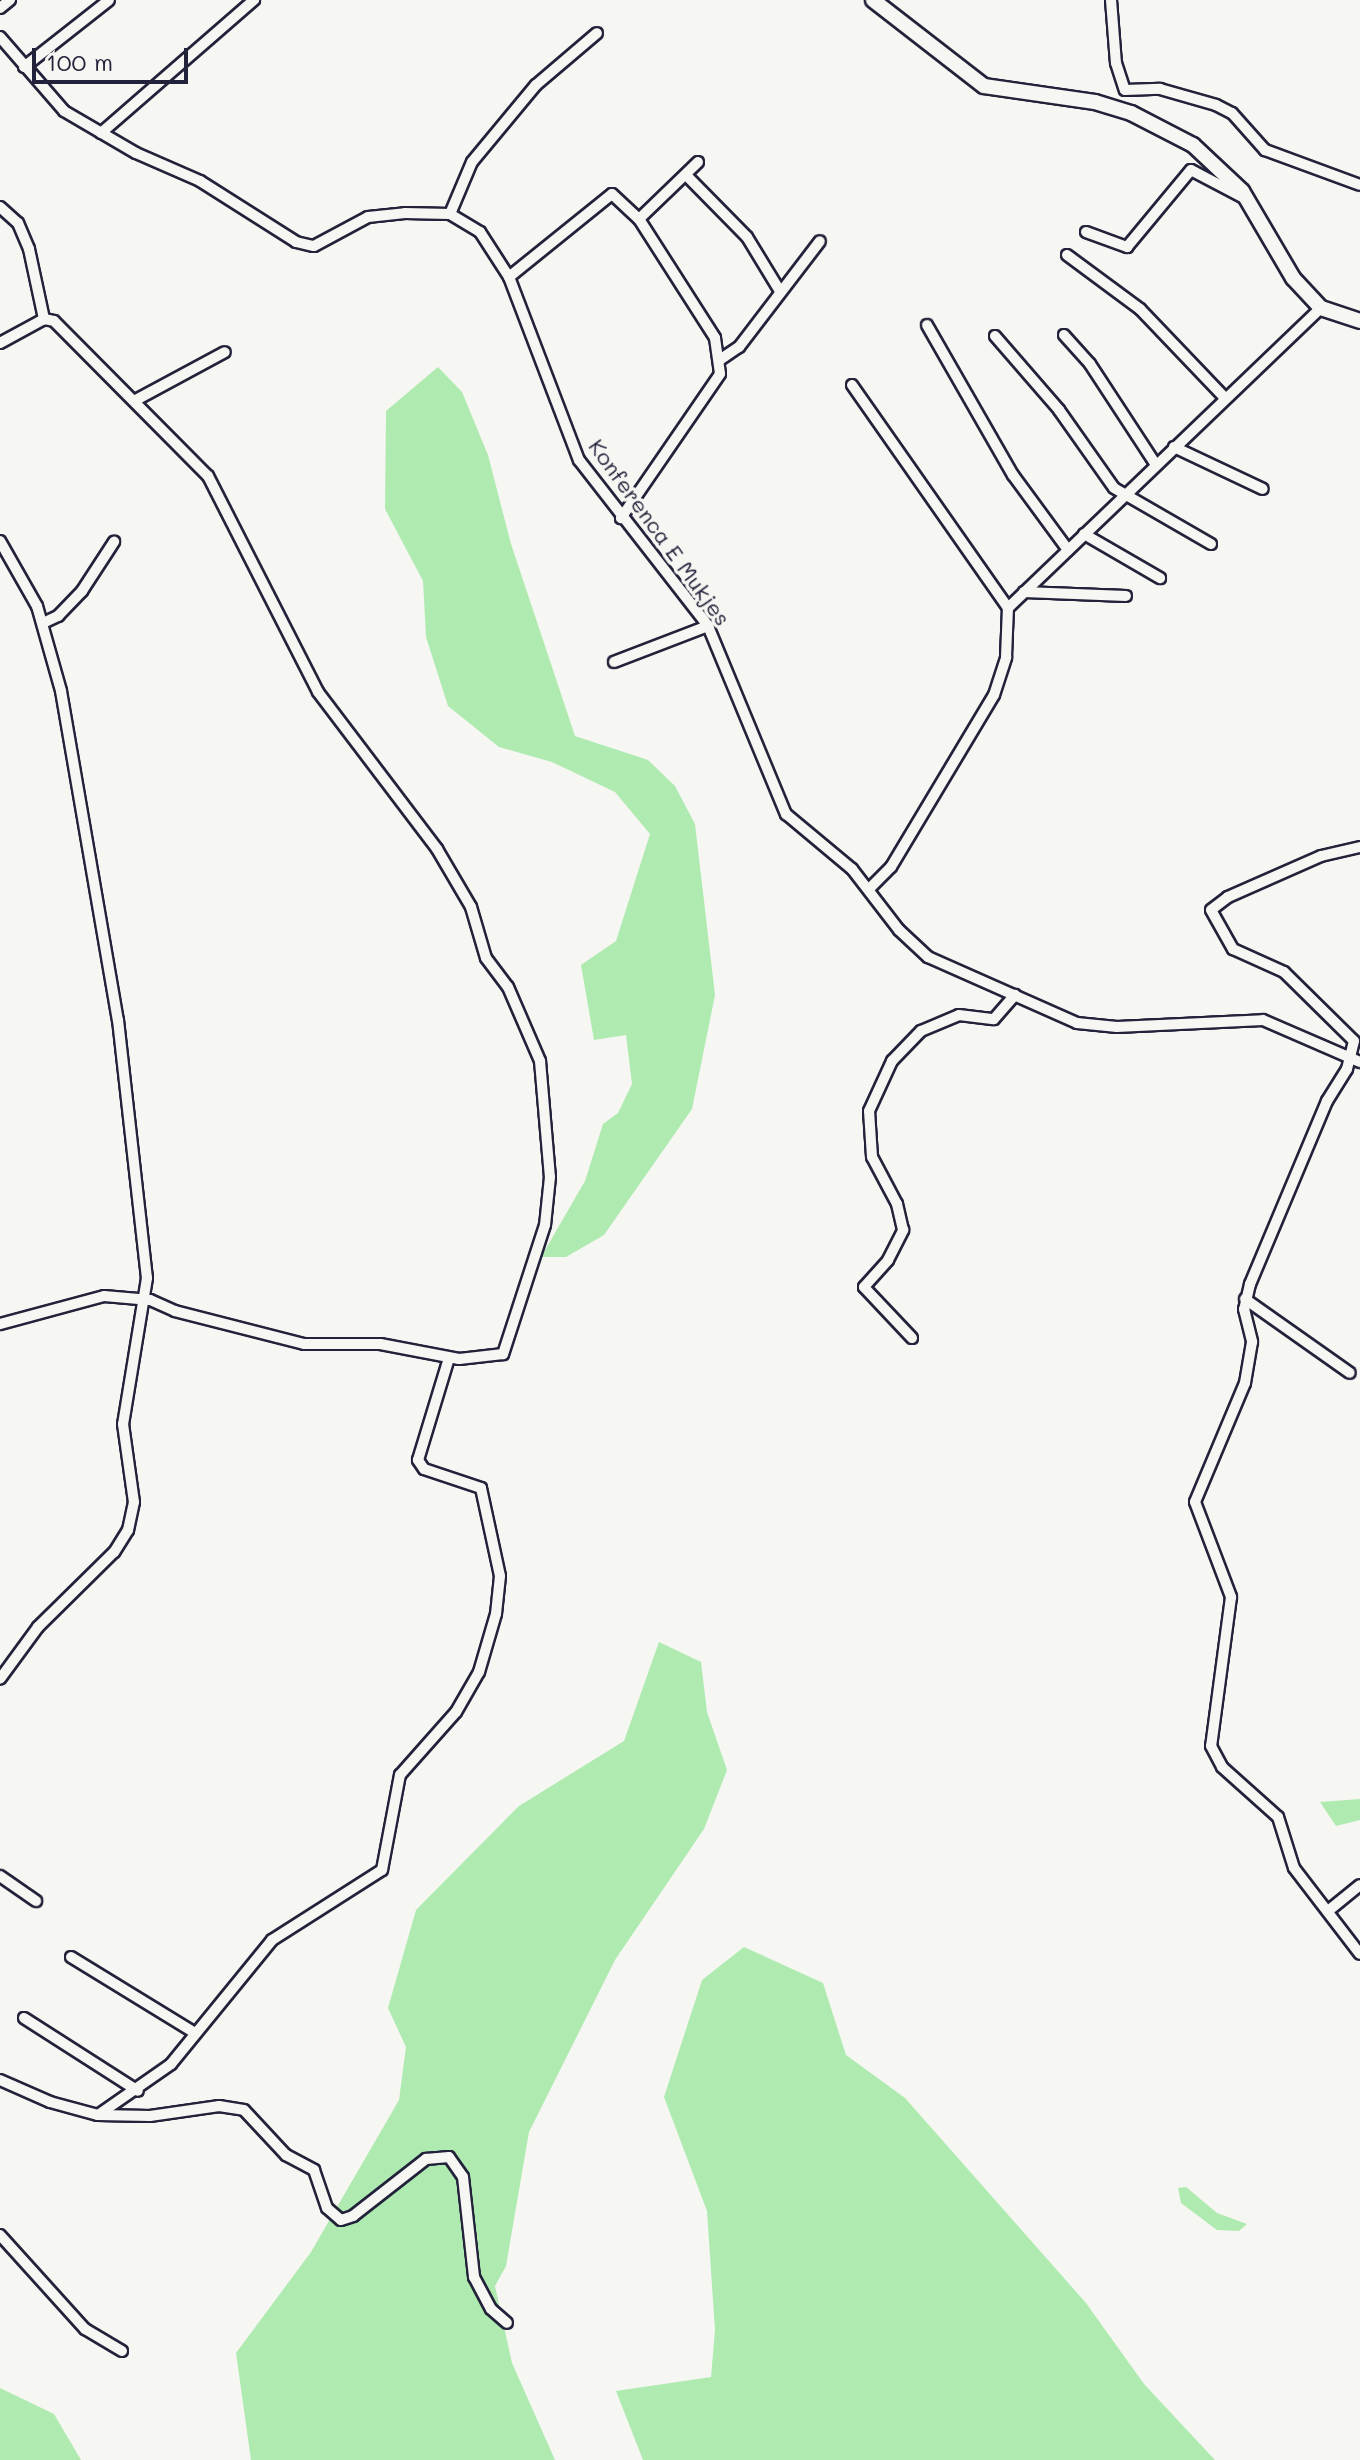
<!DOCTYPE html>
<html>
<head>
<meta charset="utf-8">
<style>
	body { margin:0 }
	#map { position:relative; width:1360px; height:2460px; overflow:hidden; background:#f6f6f2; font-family:Mali,sans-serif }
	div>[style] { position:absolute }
	.green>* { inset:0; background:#afebb1 }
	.roads { filter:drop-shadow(2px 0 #22223b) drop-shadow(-2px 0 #22223b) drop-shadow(0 2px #22223b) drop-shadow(0 -2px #22223b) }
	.street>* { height:10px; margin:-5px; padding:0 5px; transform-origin:5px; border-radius:5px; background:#f6f6f2 }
	.secondary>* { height:14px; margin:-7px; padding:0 7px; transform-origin:7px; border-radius:7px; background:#f6f6f2 }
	span { translate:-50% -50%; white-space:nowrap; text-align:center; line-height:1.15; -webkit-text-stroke:7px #f6f6f2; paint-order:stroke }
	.street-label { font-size:22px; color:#22223b }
	.scale { position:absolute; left:32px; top:48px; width:156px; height:36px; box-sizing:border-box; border:4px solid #22223b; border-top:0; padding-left:10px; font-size:24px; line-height:28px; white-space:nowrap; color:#22223b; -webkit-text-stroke:6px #f6f6f2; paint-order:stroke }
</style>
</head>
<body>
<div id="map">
	<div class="green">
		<i style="clip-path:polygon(438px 367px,462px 392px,488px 455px,511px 544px,575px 736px,648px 760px,675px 786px,695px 824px,715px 995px,692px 1109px,604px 1235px,566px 1257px,541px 1257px,585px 1181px,603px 1124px,618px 1113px,632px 1084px,626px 1035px,594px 1040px,581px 965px,616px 941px,650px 834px,615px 792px,552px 762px,499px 747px,448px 706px,426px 637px,423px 581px,385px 509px,386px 411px)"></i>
		<i style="clip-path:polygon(659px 1642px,701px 1662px,707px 1712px,727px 1770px,704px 1829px,615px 1960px,529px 2132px,506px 2266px,495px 2286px,512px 2363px,555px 2460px,251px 2460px,236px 2353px,311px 2252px,399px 2100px,406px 2047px,388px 2008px,416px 1910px,519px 1806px,624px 1741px)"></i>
		<i style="clip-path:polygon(1360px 1799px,1360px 1820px,1336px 1826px,1320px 1802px)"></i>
		<i style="clip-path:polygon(744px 1947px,823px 1983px,846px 2055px,905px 2098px,1086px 2303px,1144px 2384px,1215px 2460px,643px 2460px,616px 2391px,711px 2377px,715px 2330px,707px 2211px,664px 2097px,702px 1980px)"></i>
		<i style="clip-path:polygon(1186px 2187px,1217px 2213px,1247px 2224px,1239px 2231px,1217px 2230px,1181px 2203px,1178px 2188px)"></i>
		<i style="clip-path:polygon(0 2388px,54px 2414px,81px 2460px,0 2460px)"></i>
	</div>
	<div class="roads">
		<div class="street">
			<i style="left:1111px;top:0;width:63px;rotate:85.5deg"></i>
			<i style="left:1116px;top:63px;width:28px;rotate:72deg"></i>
			<i style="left:1125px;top:90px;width:35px;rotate:-2deg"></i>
			<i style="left:1160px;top:89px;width:58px;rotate:15.9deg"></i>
			<i style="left:1216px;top:105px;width:18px;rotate:27deg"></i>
			<i style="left:1232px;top:113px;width:50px;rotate:48.3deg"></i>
			<i style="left:1265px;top:150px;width:101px;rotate:20.2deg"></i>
			<i style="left:0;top:8px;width:13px;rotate:-39deg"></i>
			<i style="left:0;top:37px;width:98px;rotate:49.1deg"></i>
			<i style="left:64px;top:111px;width:83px;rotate:30.3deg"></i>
			<i style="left:136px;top:153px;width:70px;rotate:23.6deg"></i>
			<i style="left:200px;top:181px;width:114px;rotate:32.4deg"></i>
			<i style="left:296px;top:242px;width:18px;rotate:13deg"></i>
			<i style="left:314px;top:246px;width:61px;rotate:-28.2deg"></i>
			<i style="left:368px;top:217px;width:37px;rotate:-6deg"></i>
			<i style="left:405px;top:213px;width:45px;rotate:1.3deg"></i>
			<i style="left:450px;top:214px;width:35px;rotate:31deg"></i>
			<i style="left:480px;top:232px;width:54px;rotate:57.2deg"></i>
			<i style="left:509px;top:277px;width:196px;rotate:69.1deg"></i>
			<i style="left:579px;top:460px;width:210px;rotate:52.1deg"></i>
			<i style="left:708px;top:626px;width:204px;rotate:67.5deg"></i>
			<i style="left:786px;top:814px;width:86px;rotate:39.8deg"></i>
			<i style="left:852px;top:869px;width:77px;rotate:52.4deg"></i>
			<i style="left:899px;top:930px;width:40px;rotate:43deg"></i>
			<i style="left:928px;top:957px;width:163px;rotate:23.9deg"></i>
			<i style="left:1077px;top:1023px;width:40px;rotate:5.7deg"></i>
			<i style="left:1117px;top:1027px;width:146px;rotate:-2.7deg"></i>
			<i style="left:1263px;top:1020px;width:106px;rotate:23.4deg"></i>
			<i style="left:24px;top:67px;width:108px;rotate:-38.2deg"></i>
			<i style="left:101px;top:133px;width:203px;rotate:-41deg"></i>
			<i style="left:686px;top:175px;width:87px;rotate:45.5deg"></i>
			<i style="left:747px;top:237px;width:63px;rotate:58.6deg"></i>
			<i style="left:0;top:207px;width:24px;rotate:42deg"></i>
			<i style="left:18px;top:223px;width:28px;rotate:67deg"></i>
			<i style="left:29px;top:249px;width:72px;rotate:77.9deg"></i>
			<i style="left:450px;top:214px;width:56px;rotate:-67.1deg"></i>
			<i style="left:472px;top:162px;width:100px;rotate:-50.3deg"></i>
			<i style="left:536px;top:85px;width:80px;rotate:-40.4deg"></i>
			<i style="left:639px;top:219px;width:82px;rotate:-44deg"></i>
			<i style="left:1086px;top:232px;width:44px;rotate:20.1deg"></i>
			<i style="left:1127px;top:247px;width:100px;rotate:-50.3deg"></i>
			<i style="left:1191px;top:170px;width:64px;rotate:27.8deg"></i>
			<i style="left:1067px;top:255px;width:91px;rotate:36.5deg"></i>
			<i style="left:1140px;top:309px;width:122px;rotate:46.3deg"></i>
			<i style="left:509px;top:277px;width:132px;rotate:-38.9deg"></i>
			<i style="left:612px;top:194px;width:37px;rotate:43deg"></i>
			<i style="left:639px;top:219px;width:141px;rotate:57.4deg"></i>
			<i style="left:715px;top:338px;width:36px;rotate:82deg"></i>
			<i style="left:720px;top:374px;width:175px;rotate:124.5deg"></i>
			<i style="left:927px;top:325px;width:173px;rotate:60.2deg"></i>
			<i style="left:1013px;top:475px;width:93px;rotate:53.7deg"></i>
			<i style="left:1064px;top:335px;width:39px;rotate:48deg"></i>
			<i style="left:1090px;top:364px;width:121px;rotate:56.8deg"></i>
			<i style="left:995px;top:336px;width:98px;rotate:49.1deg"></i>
			<i style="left:1059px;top:410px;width:95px;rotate:54.8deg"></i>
			<i style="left:1114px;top:488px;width:112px;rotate:30deg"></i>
			<i style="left:0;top:343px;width:50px;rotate:-28.6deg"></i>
			<i style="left:44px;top:319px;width:10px;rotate:11deg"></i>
			<i style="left:54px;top:321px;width:218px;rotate:45.2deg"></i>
			<i style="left:208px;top:476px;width:242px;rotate:63deg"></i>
			<i style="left:318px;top:692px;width:197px;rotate:52.8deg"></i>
			<i style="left:437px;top:849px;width:67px;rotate:59.6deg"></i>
			<i style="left:471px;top:907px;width:53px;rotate:73.6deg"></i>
			<i style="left:486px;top:958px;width:36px;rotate:53deg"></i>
			<i style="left:508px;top:987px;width:81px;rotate:66.6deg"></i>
			<i style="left:540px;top:1061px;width:116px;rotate:85.1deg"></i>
			<i style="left:550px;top:1177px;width:48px;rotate:95.9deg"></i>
			<i style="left:545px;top:1225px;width:136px;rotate:108deg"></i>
			<i style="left:503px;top:1354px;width:44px;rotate:173.5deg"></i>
			<i style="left:459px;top:1359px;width:80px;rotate:-169.2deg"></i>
			<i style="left:380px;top:1344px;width:76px;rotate:180deg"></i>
			<i style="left:304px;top:1344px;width:133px;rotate:-165.7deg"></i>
			<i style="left:175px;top:1311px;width:27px;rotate:-156deg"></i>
			<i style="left:150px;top:1300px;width:46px;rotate:-175deg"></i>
			<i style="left:104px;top:1296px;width:108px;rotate:164.9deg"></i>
			<i style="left:721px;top:359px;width:22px;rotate:-34deg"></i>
			<i style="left:739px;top:347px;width:133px;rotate:-52.6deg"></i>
			<i style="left:852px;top:385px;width:272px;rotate:55deg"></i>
			<i style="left:134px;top:401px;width:103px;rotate:-28.3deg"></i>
			<i style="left:1174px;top:447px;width:98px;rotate:25.3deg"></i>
			<i style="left:1084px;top:534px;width:88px;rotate:30.1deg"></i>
			<i style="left:0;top:541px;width:75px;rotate:60.4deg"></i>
			<i style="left:37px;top:606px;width:88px;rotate:74.2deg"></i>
			<i style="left:61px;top:691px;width:334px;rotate:80.2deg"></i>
			<i style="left:118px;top:1020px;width:260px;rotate:83.6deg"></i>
			<i style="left:147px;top:1278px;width:148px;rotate:99.3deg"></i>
			<i style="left:123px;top:1424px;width:79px;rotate:82deg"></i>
			<i style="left:134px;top:1502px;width:29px;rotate:102deg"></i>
			<i style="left:128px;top:1530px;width:26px;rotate:122deg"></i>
			<i style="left:114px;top:1552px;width:107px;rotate:135.4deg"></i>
			<i style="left:38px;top:1627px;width:64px;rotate:126.2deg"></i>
			<i style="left:1024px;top:592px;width:102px;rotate:2.2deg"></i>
			<i style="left:43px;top:623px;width:17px;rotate:-25deg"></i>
			<i style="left:58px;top:616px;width:35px;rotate:-46deg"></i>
			<i style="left:82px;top:591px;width:59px;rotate:-56.9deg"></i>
			<i style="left:614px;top:662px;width:101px;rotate:-21deg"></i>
			<i style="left:1360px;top:847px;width:40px;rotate:167deg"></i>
			<i style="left:1321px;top:856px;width:102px;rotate:156.2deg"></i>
			<i style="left:1228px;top:897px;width:21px;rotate:143deg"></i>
			<i style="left:1211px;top:910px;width:45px;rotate:60.6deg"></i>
			<i style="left:1233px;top:949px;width:56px;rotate:24.3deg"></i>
			<i style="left:1284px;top:972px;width:98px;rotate:44.6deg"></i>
			<i style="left:1354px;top:1041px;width:29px;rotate:104deg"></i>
			<i style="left:1347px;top:1069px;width:38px;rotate:122deg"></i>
			<i style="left:1327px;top:1101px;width:199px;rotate:112.8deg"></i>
			<i style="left:1250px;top:1284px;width:26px;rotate:103deg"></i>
			<i style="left:1244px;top:1309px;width:34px;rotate:76deg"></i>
			<i style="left:1252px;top:1342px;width:42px;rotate:99.7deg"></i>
			<i style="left:1245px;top:1383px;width:129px;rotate:112.8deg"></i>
			<i style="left:1195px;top:1502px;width:102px;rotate:69.2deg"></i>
			<i style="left:1231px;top:1597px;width:150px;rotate:97.6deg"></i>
			<i style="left:1211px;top:1746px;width:24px;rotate:62deg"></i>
			<i style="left:1222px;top:1767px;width:75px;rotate:41.8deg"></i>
			<i style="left:1278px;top:1817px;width:53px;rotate:72.6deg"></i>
			<i style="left:1294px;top:1868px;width:108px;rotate:52.5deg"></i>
			<i style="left:869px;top:889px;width:31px;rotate:-45deg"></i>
			<i style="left:891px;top:867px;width:200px;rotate:-59.1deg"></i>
			<i style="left:994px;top:695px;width:40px;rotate:-72deg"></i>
			<i style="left:1006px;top:657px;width:49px;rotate:-87.7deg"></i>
			<i style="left:1008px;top:608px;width:434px;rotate:-43.8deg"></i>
			<i style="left:1245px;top:1299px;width:128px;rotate:35.2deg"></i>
			<i style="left:912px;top:1338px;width:70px;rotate:-133.3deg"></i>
			<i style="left:864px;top:1287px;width:36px;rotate:-48deg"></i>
			<i style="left:888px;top:1260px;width:34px;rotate:-63deg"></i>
			<i style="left:903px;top:1230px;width:27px;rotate:-103deg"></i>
			<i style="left:897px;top:1204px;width:53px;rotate:-118deg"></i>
			<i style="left:872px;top:1157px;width:46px;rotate:-93.7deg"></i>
			<i style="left:869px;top:1111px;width:55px;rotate:-65.3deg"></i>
			<i style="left:892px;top:1061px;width:42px;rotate:-46deg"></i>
			<i style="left:921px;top:1031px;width:41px;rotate:-22.8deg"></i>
			<i style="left:959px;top:1015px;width:35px;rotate:7deg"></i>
			<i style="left:994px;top:1019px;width:32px;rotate:-49deg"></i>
			<i style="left:0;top:1876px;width:44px;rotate:34.8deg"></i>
			<i style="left:1328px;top:1911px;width:41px;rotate:-39.1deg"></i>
			<i style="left:71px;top:1957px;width:145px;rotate:31.5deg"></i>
			<i style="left:24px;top:2018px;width:135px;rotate:32.6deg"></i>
			<i style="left:0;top:2080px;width:55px;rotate:23.7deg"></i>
			<i style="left:50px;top:2102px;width:50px;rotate:15.2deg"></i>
			<i style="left:98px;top:2115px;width:52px;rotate:1.1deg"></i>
			<i style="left:150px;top:2116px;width:70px;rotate:-8.2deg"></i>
			<i style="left:219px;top:2106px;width:25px;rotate:9deg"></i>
			<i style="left:244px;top:2110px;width:62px;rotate:47deg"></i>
			<i style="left:286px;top:2155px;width:32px;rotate:28deg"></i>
			<i style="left:314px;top:2170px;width:40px;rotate:71.1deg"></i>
			<i style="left:327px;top:2208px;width:18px;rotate:41deg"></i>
			<i style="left:341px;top:2220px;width:13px;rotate:-18deg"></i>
			<i style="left:353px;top:2216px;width:93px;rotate:-38deg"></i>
			<i style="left:426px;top:2159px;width:23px;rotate:-5deg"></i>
			<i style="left:449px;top:2157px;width:24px;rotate:55deg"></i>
			<i style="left:463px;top:2177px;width:101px;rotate:83.7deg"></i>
			<i style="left:474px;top:2277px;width:36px;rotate:62deg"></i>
			<i style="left:491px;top:2309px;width:21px;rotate:41deg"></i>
			<i style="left:98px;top:2115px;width:89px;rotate:-34.9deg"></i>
			<i style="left:171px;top:2064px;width:160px;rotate:-50.8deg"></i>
			<i style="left:272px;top:1940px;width:130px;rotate:-32.5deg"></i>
			<i style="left:382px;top:1870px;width:97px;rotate:-79.3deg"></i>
			<i style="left:400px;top:1775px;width:84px;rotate:-48.4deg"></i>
			<i style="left:456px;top:1712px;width:46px;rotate:-60.1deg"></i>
			<i style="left:479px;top:1672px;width:60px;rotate:-73.7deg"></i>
			<i style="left:496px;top:1614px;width:38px;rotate:-84deg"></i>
			<i style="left:500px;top:1576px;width:90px;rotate:-102.2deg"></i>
			<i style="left:481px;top:1488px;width:60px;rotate:-161.6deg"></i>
			<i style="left:424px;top:1469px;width:11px;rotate:-124deg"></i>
			<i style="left:418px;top:1460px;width:107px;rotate:-73.1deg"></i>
			<i style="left:0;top:2235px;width:127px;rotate:47.9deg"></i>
			<i style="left:85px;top:2329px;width:43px;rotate:30.7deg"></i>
		</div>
		<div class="secondary">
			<i style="left:873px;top:0;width:140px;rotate:37.8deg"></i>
			<i style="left:984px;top:86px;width:112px;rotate:8.2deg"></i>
			<i style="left:1095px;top:102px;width:38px;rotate:17deg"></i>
			<i style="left:1131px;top:113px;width:70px;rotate:27.3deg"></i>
			<i style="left:1193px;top:145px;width:67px;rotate:43.2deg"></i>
			<i style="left:1242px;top:191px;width:101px;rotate:59.6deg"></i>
			<i style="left:1293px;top:278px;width:41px;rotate:47deg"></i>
			<i style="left:1321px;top:308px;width:41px;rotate:18.4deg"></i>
		</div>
	</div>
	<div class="street-label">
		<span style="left:660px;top:532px;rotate:54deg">Konferenca E Mukjes</span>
	</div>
	<div class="scale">100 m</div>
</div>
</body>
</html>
